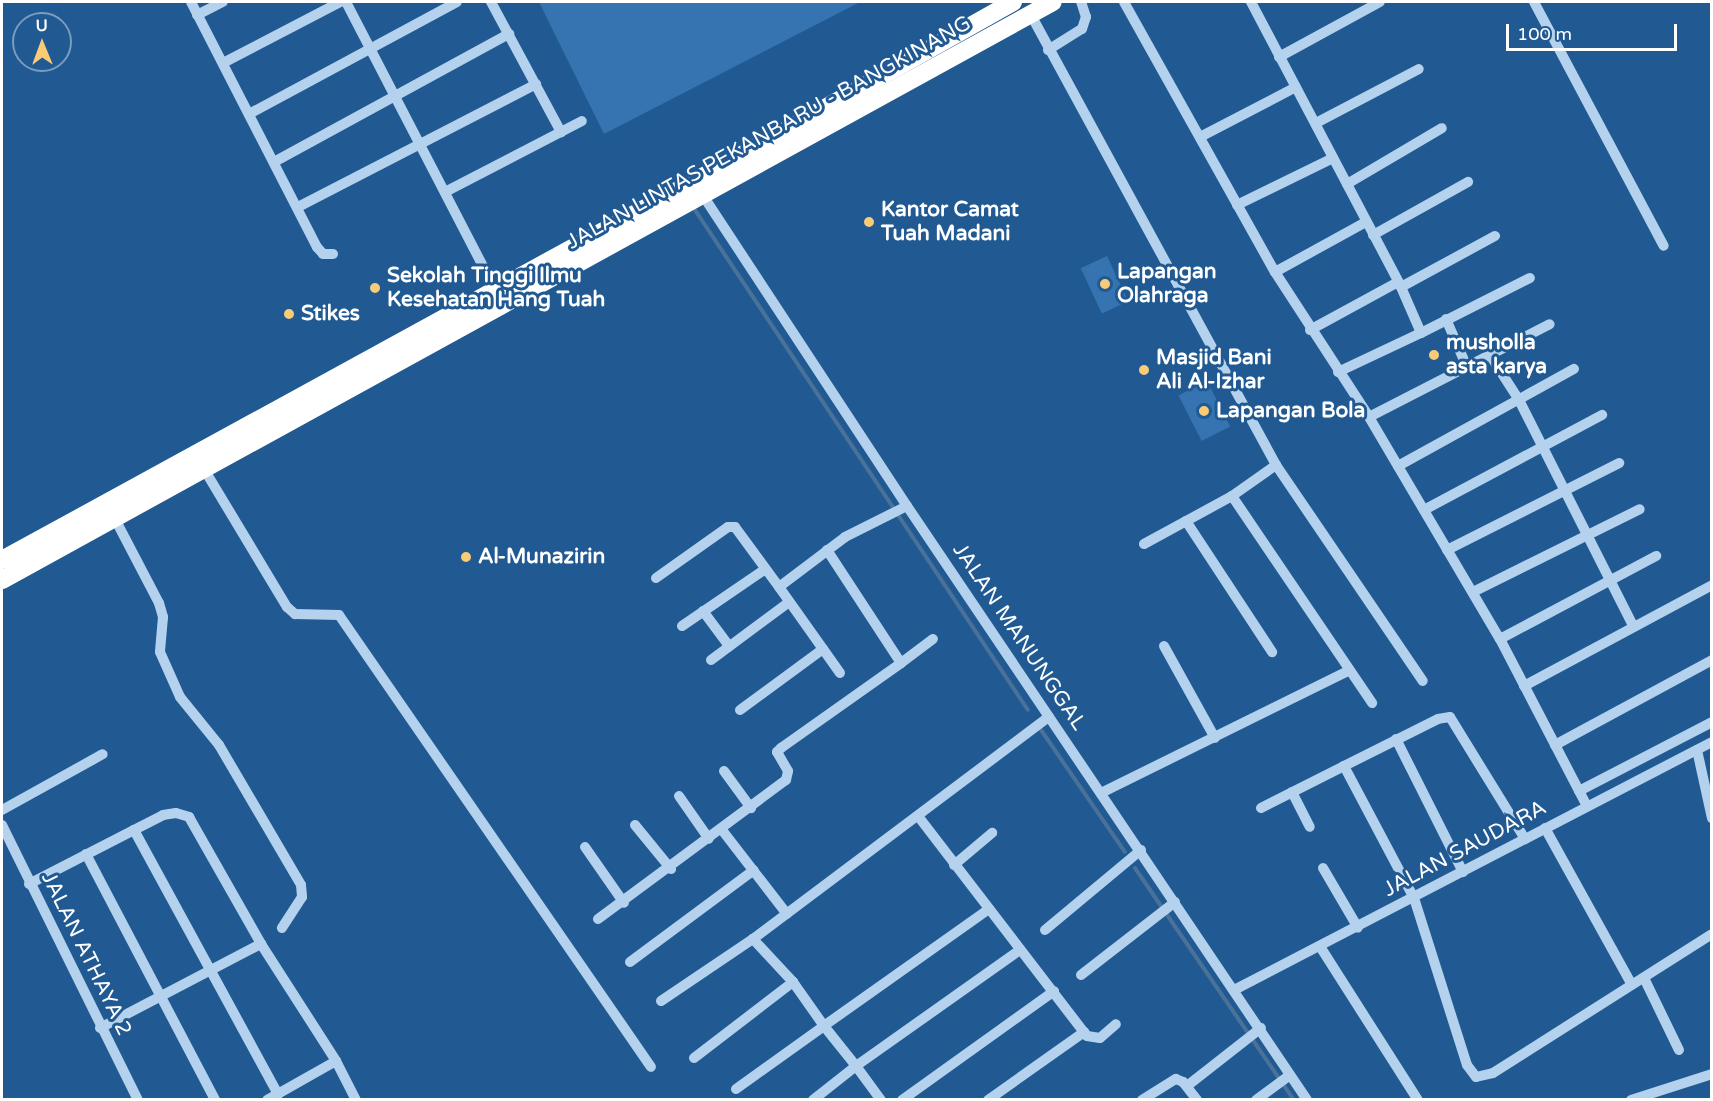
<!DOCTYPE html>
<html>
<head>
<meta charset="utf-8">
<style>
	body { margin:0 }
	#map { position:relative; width:1713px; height:1101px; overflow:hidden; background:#215a92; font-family:"Varela Round",sans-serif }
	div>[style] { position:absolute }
	.green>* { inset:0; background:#3574b0; transform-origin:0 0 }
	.stream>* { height:4px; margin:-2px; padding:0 2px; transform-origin:2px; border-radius:2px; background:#4a7199 }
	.minor>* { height:10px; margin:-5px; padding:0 5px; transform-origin:5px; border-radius:5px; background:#b4d1ed }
	.highway>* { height:18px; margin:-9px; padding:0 9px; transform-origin:9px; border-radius:9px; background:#fff }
	.dots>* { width:16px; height:16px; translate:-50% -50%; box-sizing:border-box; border:3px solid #215a92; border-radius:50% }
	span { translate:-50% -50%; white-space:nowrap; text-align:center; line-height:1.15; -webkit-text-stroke:6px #215a92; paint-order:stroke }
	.street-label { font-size:21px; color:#fff }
	.poi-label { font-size:21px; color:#fff; font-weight:700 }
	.left { translate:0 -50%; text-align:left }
	.frame { position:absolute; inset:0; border:3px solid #fff; pointer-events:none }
	.north { position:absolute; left:12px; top:12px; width:60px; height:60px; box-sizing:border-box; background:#215a92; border:2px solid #7a9cbe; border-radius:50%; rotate:359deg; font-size:16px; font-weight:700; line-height:24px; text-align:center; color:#fff }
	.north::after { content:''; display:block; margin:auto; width:21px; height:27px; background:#f9cb76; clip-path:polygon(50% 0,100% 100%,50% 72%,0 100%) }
	.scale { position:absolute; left:1506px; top:24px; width:171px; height:27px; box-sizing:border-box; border:3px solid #fff; border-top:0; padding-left:8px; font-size:18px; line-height:21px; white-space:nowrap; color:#fff; -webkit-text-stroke:4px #215a92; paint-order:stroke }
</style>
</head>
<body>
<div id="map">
	<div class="green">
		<i style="clip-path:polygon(539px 2px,860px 2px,604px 134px)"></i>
		<i style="left:1107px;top:256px;width:50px;height:29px;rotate:65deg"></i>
		<i style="left:1207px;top:381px;width:51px;height:32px;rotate:63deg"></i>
	</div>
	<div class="stream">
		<i style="left:693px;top:207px;width:604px;rotate:56.34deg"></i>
		<i style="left:1041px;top:730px;width:148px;rotate:55.5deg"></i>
		<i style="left:1135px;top:868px;width:281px;rotate:55.6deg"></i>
	</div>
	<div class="minor">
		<i style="left:191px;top:2px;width:276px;rotate:62.8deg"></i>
		<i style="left:317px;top:247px;width:9px;rotate:49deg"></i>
		<i style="left:323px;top:254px;width:10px"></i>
		<i style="left:346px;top:2px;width:322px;rotate:62.6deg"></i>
		<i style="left:491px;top:2px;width:148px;rotate:61.7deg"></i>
		<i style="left:1124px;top:2px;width:309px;rotate:60.8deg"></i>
		<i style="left:1275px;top:272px;width:173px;rotate:57deg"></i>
		<i style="left:1369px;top:417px;width:258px;rotate:59.5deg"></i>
		<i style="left:1500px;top:639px;width:186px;rotate:62.5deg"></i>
		<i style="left:1251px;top:2px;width:322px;rotate:62.2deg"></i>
		<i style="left:1401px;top:287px;width:50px;rotate:66.5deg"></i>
		<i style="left:1421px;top:333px;width:122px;rotate:-26.8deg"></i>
		<i style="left:1534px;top:2px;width:276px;rotate:62deg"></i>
		<i style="left:197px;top:15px;width:29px;rotate:-27deg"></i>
		<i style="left:1031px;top:15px;width:512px;rotate:61.43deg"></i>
		<i style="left:1048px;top:50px;width:40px;rotate:-32deg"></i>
		<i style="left:1082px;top:29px;width:13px;rotate:-72deg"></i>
		<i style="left:1086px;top:17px;width:16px;rotate:-108deg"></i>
		<i style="left:1279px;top:57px;width:115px;rotate:-28.6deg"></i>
		<i style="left:223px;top:63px;width:132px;rotate:-27.5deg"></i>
		<i style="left:249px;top:114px;width:236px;rotate:-28.3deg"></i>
		<i style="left:1316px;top:123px;width:116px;rotate:-27.7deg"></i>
		<i style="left:1200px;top:137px;width:108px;rotate:-27.5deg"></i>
		<i style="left:274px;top:162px;width:268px;rotate:-28.6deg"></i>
		<i style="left:1347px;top:184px;width:110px;rotate:-30.5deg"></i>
		<i style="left:445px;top:192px;width:154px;rotate:-27.4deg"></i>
		<i style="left:702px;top:194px;width:373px;rotate:56.7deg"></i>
		<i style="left:907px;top:506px;width:716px;rotate:56.04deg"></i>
		<i style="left:1237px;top:205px;width:107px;rotate:-26.1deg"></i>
		<i style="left:298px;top:207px;width:268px;rotate:-27.3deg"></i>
		<i style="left:1373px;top:235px;width:109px;rotate:-29.2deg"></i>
		<i style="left:1275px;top:272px;width:104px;rotate:-28.8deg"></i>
		<i style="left:1401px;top:287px;width:107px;rotate:-28.5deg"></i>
		<i style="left:1446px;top:319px;width:52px;rotate:66.4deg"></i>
		<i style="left:1310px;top:330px;width:100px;rotate:-28.6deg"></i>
		<i style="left:1490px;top:355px;width:54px;rotate:57.2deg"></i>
		<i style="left:1519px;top:400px;width:253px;rotate:63.2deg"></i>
		<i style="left:1338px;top:372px;width:92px;rotate:-25.2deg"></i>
		<i style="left:1369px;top:417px;width:203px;rotate:-27.2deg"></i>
		<i style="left:1398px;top:466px;width:201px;rotate:-28.9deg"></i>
		<i style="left:204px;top:469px;width:161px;rotate:59deg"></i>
		<i style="left:287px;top:607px;width:11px;rotate:41deg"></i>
		<i style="left:295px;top:614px;width:44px;rotate:1.3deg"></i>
		<i style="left:339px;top:615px;width:549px;rotate:55.38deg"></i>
		<i style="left:1232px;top:496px;width:250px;rotate:55.9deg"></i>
		<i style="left:1424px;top:510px;width:202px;rotate:-28.1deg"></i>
		<i style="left:114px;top:517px;width:97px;rotate:62.4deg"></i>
		<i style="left:159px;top:603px;width:15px;rotate:74deg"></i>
		<i style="left:163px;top:617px;width:35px;rotate:95deg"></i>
		<i style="left:160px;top:652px;width:49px;rotate:66deg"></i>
		<i style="left:180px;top:697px;width:62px;rotate:50.9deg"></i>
		<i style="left:219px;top:745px;width:162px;rotate:59.6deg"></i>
		<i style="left:301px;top:885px;width:12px;rotate:85deg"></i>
		<i style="left:302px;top:897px;width:37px;rotate:123deg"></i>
		<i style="left:1186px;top:521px;width:157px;rotate:56.7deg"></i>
		<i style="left:1144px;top:544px;width:100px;rotate:-28.6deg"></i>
		<i style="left:1232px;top:496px;width:54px;rotate:-35.2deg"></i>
		<i style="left:1276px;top:465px;width:261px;rotate:55.8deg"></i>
		<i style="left:827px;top:550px;width:135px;rotate:56.8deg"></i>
		<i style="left:901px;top:663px;width:40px;rotate:-37deg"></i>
		<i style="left:1447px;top:550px;width:193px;rotate:-26.8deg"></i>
		<i style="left:656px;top:578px;width:88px;rotate:-35.3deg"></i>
		<i style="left:728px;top:527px;width:7px"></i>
		<i style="left:735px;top:527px;width:74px;rotate:53.7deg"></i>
		<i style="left:1473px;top:592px;width:186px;rotate:-26.4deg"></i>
		<i style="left:703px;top:611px;width:44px;rotate:53.4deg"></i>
		<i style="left:682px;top:626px;width:99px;rotate:-34.3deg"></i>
		<i style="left:1500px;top:639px;width:177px;rotate:-28deg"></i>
		<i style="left:1164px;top:646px;width:105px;rotate:61deg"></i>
		<i style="left:711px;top:660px;width:97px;rotate:-36.6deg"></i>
		<i style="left:840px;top:673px;width:105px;rotate:-125.3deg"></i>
		<i style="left:779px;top:587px;width:83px;rotate:-37.1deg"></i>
		<i style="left:845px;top:537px;width:69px;rotate:-26.6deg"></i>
		<i style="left:1524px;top:686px;width:213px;rotate:-28.2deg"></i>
		<i style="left:740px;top:710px;width:103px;rotate:-36.3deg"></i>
		<i style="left:1396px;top:739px;width:149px;rotate:63.3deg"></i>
		<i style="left:1555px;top:745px;width:179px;rotate:-28.4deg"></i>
		<i style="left:1697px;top:750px;width:70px;rotate:77.6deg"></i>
		<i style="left:724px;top:771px;width:46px;rotate:53.9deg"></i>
		<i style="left:1579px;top:791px;width:150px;rotate:-27.4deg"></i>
		<i style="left:1103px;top:792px;width:275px;rotate:-26.3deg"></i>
		<i style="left:1292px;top:792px;width:39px;rotate:63deg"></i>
		<i style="left:679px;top:796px;width:52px;rotate:55.1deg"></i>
		<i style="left:1261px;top:808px;width:93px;rotate:-26.8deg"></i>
		<i style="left:2px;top:810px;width:115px;rotate:-29deg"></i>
		<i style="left:918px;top:816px;width:277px;rotate:52.5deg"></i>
		<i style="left:1087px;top:1036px;width:13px;rotate:9deg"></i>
		<i style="left:1100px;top:1038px;width:21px;rotate:-41deg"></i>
		<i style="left:2px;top:825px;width:307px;rotate:63.7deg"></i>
		<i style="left:635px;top:825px;width:57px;rotate:50.7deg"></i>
		<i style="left:1545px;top:828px;width:179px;rotate:61deg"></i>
		<i style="left:134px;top:830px;width:33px;rotate:-27deg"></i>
		<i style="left:163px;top:815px;width:13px;rotate:-9deg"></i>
		<i style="left:176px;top:813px;width:14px;rotate:17deg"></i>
		<i style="left:189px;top:817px;width:146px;rotate:60.4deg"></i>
		<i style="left:722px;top:830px;width:106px;rotate:52.3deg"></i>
		<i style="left:1525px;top:839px;width:143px;rotate:-121.6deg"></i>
		<i style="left:1450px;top:717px;width:12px;rotate:171deg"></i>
		<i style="left:1438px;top:719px;width:105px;rotate:153.4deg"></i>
		<i style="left:1344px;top:766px;width:149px;rotate:62.1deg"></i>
		<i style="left:1414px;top:898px;width:175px;rotate:72.4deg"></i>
		<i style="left:1467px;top:1065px;width:15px;rotate:53deg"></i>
		<i style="left:1476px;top:1077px;width:17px;rotate:-13deg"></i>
		<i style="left:1493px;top:1073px;width:259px;rotate:-32.4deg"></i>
		<i style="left:585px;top:847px;width:68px;rotate:55.1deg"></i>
		<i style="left:86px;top:854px;width:278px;rotate:62.3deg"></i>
		<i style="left:954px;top:865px;width:50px;rotate:-40.1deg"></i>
		<i style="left:1323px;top:868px;width:69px;rotate:59.7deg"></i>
		<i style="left:29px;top:884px;width:118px;rotate:-27.2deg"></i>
		<i style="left:134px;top:830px;width:301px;rotate:61.4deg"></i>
		<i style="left:989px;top:909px;width:202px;rotate:144.7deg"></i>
		<i style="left:824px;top:1026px;width:51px;rotate:51.3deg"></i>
		<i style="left:856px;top:1066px;width:201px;rotate:-35.3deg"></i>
		<i style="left:598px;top:919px;width:234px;rotate:-36.5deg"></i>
		<i style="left:786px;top:780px;width:9px;rotate:-77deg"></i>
		<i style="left:788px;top:771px;width:22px;rotate:-120deg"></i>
		<i style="left:777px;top:752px;width:6px;rotate:-45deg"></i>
		<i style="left:781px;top:748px;width:147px;rotate:-35.3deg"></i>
		<i style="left:1045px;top:930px;width:125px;rotate:-39.8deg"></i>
		<i style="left:1321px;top:948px;width:180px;rotate:57.5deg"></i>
		<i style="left:630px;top:962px;width:154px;rotate:-36.6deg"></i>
		<i style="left:1081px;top:975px;width:119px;rotate:-37.8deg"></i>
		<i style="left:1644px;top:978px;width:80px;rotate:64.1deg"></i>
		<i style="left:1236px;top:989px;width:536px;rotate:-27.43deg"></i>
		<i style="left:661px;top:1001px;width:111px;rotate:-34deg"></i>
		<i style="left:753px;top:939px;width:370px;rotate:-36.9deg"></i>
		<i style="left:100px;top:1028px;width:182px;rotate:-27.6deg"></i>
		<i style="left:261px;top:944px;width:139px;rotate:57.3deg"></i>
		<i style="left:336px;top:1061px;width:79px;rotate:150.5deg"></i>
		<i style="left:694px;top:1058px;width:125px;rotate:-37.5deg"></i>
		<i style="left:336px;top:1061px;width:44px;rotate:62.9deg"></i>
		<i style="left:1187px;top:1086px;width:94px;rotate:-38.1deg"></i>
		<i style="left:736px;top:1089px;width:108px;rotate:-35.6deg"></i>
		<i style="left:824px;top:1026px;width:54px;rotate:-125.2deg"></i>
		<i style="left:793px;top:982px;width:59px;rotate:-132.9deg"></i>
		<i style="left:813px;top:1100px;width:55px;rotate:-38.3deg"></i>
		<i style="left:856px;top:1066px;width:42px;rotate:53.7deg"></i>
		<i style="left:902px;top:1100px;width:187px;rotate:-35.6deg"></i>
		<i style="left:988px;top:1100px;width:118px;rotate:-35.3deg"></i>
		<i style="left:1142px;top:1100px;width:40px;rotate:-32deg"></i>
		<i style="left:1176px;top:1079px;width:8px;rotate:23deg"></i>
		<i style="left:1183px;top:1082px;width:23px;rotate:52deg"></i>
		<i style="left:1256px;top:1100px;width:42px;rotate:-36.3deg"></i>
		<i style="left:1631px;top:1100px;width:85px;rotate:-17.8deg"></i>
	</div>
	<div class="highway">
		<i style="left:2px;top:560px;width:813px;rotate:-28.68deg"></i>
		<i style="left:715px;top:170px;width:342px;rotate:-29.4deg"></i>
		<i style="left:2px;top:580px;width:1199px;rotate:-28.81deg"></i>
	</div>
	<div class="dots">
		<i style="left:869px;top:222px;background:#f9cb76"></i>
		<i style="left:1105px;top:284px;background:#f9cb76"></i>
		<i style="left:375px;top:288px;background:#f9cb76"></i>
		<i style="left:289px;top:314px;background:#f9cb76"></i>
		<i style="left:1434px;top:355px;background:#f9cb76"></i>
		<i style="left:1144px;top:370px;background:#f9cb76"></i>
		<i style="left:1204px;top:411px;background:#f9cb76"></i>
		<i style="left:466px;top:557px;background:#f9cb76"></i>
	</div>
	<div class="street-label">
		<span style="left:769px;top:133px;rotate:-29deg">JALAN LINTAS PEKANBARU - BANGKINANG</span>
		<span style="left:1019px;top:637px;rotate:56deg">JALAN MANUNGGAL</span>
		<span style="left:1465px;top:849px;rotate:-28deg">JALAN SAUDARA</span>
		<span style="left:86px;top:954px;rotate:64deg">JALAN ATHAYA 2</span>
	</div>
	<div class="poi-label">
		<span class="left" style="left:881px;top:222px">Kantor Camat<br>Tuah Madani</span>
		<span class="left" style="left:1117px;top:284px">Lapangan<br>Olahraga</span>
		<span class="left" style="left:387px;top:288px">Sekolah Tinggi Ilmu<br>Kesehatan Hang Tuah</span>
		<span class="left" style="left:301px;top:314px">Stikes</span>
		<span class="left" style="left:1446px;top:355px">musholla<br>asta karya</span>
		<span class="left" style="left:1156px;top:370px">Masjid Bani<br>Ali Al-Izhar</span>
		<span class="left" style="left:1216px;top:411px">Lapangan Bola</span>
		<span class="left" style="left:478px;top:557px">Al-Munazirin</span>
	</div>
	<div class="frame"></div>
	<div class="north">U</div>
	<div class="scale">100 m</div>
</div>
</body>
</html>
